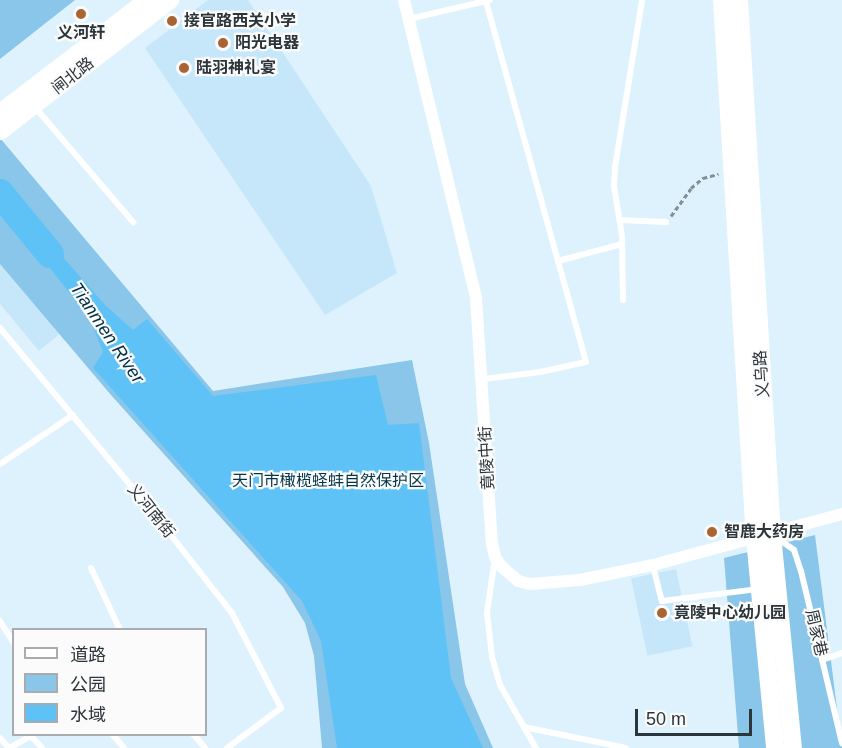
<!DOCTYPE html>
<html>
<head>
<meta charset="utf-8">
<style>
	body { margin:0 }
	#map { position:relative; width:842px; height:748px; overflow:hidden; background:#def2fe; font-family:Helvetica,"Noto Sans SC",sans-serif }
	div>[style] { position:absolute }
	.built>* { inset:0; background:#c6e7fa; transform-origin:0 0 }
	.green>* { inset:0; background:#89c6e9 }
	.water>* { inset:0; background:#5fc2f6 }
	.river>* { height:28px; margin:-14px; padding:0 14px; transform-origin:14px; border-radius:14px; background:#5fc2f6 }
	.path>* { height:3px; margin-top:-1.5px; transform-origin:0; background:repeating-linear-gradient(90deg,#819098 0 4.5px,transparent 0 7.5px) }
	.service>* { height:6px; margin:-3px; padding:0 3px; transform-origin:3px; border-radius:3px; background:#fff }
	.minor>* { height:12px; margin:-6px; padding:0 6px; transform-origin:6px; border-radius:6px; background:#fff }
	.secondary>* { height:18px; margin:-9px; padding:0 9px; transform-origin:9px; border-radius:9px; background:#fff }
	.dots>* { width:16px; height:16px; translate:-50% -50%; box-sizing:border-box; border:3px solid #fbfbfb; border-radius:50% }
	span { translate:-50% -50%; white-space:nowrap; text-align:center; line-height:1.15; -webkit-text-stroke:4.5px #fbfbfb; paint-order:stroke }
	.poi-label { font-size:16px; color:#2b353a; font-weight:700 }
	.left { translate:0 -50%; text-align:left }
	.street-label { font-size:16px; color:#2b353a }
	.park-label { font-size:16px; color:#063449 }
	.water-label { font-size:18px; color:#002e43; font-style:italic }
	.legend { position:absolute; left:12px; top:628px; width:195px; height:108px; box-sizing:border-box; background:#fbfbfb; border:2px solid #a8acae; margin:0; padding:8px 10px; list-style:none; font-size:18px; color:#2b353a }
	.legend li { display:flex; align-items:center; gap:12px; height:30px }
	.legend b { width:30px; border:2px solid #a8acae }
	.scale { position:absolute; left:635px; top:709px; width:117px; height:27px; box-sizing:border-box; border:3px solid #2b353a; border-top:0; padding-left:8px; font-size:18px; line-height:21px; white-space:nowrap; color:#2b353a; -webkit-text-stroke:4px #fbfbfb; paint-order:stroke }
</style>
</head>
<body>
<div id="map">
	<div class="built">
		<i style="clip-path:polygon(208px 0,248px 0,371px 186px,397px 273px,325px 315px,145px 48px)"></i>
		<i style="clip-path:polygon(0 155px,118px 286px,39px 351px,0 304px)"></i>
		<i style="left:676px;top:569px;width:79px;height:46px;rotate:78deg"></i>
	</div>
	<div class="green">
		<i style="clip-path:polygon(0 0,75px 0,0 59px)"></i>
		<i style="clip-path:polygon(0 138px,213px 391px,412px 360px,429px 443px,465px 684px,493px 748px,322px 748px,314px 656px,305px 623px,283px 587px,111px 395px,0 264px)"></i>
		<i style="clip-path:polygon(815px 535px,842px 748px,739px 748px,724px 558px)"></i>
	</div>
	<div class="water">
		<i style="clip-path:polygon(31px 221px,106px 306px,133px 330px,147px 319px,213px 396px,376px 375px,388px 425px,419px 423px,451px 678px,483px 748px,337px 748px,321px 641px,302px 601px,93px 368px,103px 352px,90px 319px,20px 230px)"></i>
	</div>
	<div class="river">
		<i style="left:0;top:193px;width:79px;rotate:50.7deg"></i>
	</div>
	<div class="path">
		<i style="left:671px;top:216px;width:34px;rotate:-54deg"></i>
		<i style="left:691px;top:188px;width:16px;rotate:-40deg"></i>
		<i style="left:703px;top:178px;width:16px;rotate:-15deg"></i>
	</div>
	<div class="service">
		<i style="left:409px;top:19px;width:83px;rotate:-13.2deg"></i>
		<i style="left:34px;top:106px;width:153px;rotate:49.5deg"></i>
		<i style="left:620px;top:220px;width:46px;rotate:2.5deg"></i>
		<i style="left:558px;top:261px;width:66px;rotate:-14.9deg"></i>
		<i style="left:623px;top:300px;width:64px;rotate:-90.9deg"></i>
		<i style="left:622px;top:236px;width:51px;rotate:-99.1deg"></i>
		<i style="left:614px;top:186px;width:19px;rotate:-87deg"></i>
		<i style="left:615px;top:167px;width:169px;rotate:-80.8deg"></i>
		<i style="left:0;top:328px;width:238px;rotate:50.3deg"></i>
		<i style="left:152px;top:511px;width:130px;rotate:51.9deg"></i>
		<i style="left:232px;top:613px;width:107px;rotate:62.7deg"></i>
		<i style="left:281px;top:708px;width:67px;rotate:143.5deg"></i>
		<i style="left:483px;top:379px;width:57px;rotate:-7deg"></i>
		<i style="left:540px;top:372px;width:47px;rotate:-12.3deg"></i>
		<i style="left:586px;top:362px;width:375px;rotate:-105.5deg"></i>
		<i style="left:0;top:464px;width:88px;rotate:-33.9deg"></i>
		<i style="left:775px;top:537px;width:23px;rotate:34deg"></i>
		<i style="left:794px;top:550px;width:22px;rotate:72deg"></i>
		<i style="left:801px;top:571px;width:177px;rotate:76.6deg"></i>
		<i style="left:495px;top:558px;width:56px;rotate:98.3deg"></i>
		<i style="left:487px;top:613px;width:44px;rotate:83.5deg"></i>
		<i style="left:492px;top:657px;width:29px;rotate:74deg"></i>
		<i style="left:500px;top:685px;width:73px;rotate:60.3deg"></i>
		<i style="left:653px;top:566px;width:36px;rotate:76deg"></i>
		<i style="left:662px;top:601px;width:98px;rotate:-7.1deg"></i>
		<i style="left:91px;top:568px;width:68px;rotate:64.9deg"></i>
		<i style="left:0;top:621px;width:26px;rotate:58deg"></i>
		<i style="left:822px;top:660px;width:21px;rotate:-19deg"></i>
		<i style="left:524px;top:727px;width:104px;rotate:11.6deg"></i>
		<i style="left:112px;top:734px;width:18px;rotate:49deg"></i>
		<i style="left:193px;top:734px;width:18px;rotate:49deg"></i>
		<i style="left:0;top:738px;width:13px;rotate:48deg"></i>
		<i style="left:9px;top:748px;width:25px;rotate:-29deg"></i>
		<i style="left:31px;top:736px;width:16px;rotate:47deg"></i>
	</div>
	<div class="minor">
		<i style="left:404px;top:0;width:307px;rotate:76.4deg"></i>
		<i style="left:476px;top:298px;width:246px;rotate:86.3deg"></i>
		<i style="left:492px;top:543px;width:14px;rotate:78deg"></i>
		<i style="left:495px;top:557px;width:11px;rotate:56deg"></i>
		<i style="left:501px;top:566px;width:23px;rotate:41deg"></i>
		<i style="left:518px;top:581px;width:12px;rotate:14deg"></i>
		<i style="left:530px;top:584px;width:50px;rotate:-4.6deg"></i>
		<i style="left:580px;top:580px;width:75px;rotate:-11.6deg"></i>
		<i style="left:653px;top:565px;width:196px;rotate:-15.1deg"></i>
	</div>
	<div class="secondary">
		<i style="left:722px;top:0;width:540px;rotate:86.5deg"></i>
		<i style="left:755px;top:539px;width:210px;rotate:84.5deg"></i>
		<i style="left:739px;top:0;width:536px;rotate:86.47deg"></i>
		<i style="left:772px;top:535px;width:214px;rotate:84.4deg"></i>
		<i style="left:0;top:113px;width:186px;rotate:-37.4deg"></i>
		<i style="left:0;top:131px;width:215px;rotate:-37.6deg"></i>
	</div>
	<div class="dots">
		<i style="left:81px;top:14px;background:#a86433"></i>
		<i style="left:172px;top:21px;background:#a86433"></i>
		<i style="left:223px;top:43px;background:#a86433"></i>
		<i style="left:184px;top:68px;background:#a86433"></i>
		<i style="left:712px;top:532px;background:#a86433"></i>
		<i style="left:662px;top:613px;background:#a86433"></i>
	</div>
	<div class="poi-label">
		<span class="left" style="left:184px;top:21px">接官路西关小学</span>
		<span style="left:81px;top:33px">义河轩</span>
		<span class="left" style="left:235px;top:43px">阳光电器</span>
		<span class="left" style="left:196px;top:68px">陆羽神礼宴</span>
		<span class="left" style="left:724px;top:532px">智鹿大药房</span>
		<span class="left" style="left:674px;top:613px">竟陵中心幼儿园</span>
	</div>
	<div class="street-label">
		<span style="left:73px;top:76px;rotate:-38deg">闸北路</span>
		<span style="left:762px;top:374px;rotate:-94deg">义乌路</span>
		<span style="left:487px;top:458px;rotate:-93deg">竟陵中街</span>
		<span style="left:151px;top:511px;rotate:51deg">义河南街</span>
		<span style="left:816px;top:633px;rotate:77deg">周家巷</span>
	</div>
	<div class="park-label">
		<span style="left:328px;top:481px">天门市橄榄蛏蚌自然保护区</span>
	</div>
	<div class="water-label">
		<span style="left:107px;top:333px;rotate:56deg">Tianmen River</span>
	</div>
	<ul class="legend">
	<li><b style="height:8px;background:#fff"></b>道路</li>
	<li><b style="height:16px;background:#89c6e9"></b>公园</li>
	<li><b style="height:16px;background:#5fc2f6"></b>水域</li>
	</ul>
	<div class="scale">50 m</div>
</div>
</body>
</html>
